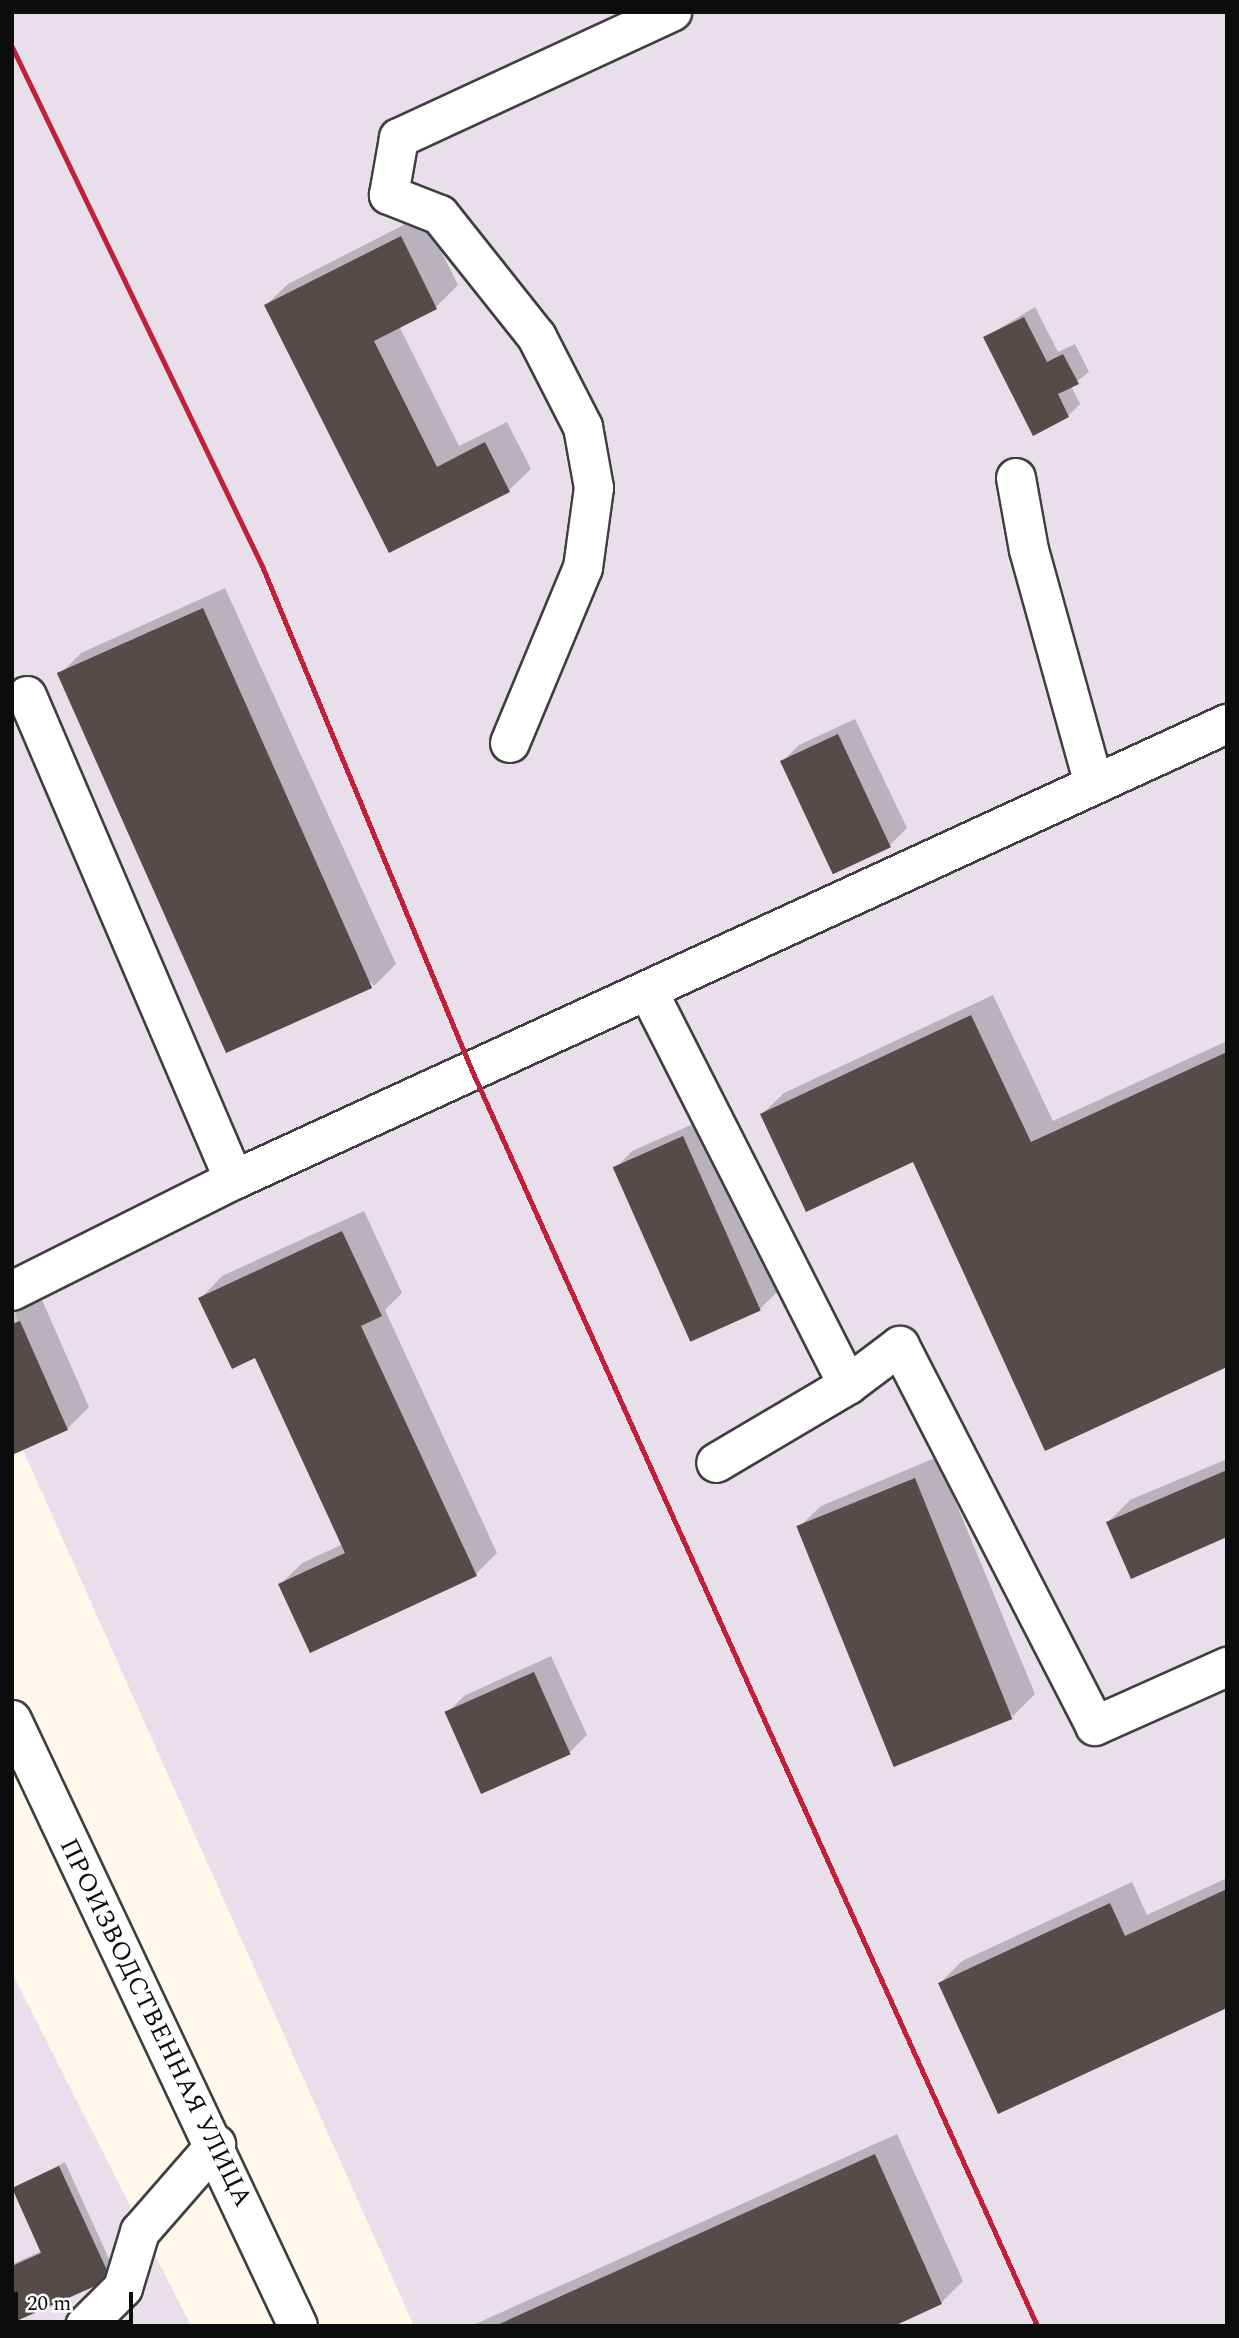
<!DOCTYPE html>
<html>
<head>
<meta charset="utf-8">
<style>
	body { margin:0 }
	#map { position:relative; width:1239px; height:2338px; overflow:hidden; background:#fff8eb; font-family:Spectral,serif }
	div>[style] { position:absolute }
	.industrial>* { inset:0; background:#e8dfeb }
	.shadow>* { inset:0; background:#0003 }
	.building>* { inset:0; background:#554b48; transform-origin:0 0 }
	.roads { filter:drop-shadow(2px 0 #3f3f3f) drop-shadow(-2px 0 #3f3f3f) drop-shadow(0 2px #3f3f3f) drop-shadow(0 -2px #3f3f3f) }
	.minor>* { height:38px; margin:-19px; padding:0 19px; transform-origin:19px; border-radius:19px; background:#fff }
	.rail>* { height:5px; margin:-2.5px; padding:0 2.5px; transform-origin:2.5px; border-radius:2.5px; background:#c0203c }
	span { translate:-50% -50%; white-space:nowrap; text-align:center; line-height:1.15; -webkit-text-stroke:7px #fff; paint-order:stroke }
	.street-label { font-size:26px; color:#0c0c0c }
	.frame { position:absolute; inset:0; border:14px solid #0c0c0c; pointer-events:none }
	.scale { position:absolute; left:14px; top:2292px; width:119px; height:32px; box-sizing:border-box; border:4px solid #0c0c0c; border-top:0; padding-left:9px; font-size:21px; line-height:24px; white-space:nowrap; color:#0c0c0c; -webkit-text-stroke:5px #fff; paint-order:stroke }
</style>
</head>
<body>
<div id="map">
	<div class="industrial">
		<i style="clip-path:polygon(12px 12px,1227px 12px,1227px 2326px,414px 2326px,23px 1450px,68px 1430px,12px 1306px)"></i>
		<i style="clip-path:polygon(12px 1973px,191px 2326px,12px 2326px)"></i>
	</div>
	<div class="shadow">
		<i style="clip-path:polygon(423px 215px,458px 285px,436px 307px,399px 326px,459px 446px,507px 422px,531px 469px,509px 490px,389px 551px,266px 305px,288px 284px)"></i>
		<i style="clip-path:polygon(1035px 307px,1058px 352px,1075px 344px,1089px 372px,1071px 386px,1080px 404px,1068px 416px,985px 337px)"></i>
		<i style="clip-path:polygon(225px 588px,396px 964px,374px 986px,59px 675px,81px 653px)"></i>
		<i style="clip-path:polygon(855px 719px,907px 828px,890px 845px,782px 762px,799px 745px)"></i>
		<i style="clip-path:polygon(993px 995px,1053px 1121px,1227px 1041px,1227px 1365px,914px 1160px,762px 1114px,784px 1093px)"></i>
		<i style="clip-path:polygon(700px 1121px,777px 1292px,760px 1309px,616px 1168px,632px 1151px)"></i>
		<i style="clip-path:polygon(364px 1211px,402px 1293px,385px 1310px,497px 1553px,476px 1574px,280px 1585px,302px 1563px,343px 1544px,256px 1356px,201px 1298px,222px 1276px)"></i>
		<i style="clip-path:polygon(42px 1300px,89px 1407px,67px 1429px,12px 1453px,12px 1314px)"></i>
		<i style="clip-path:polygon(937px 1457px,1035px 1694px,1013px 1716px,799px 1527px,821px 1506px)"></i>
		<i style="clip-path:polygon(1227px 1459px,1227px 1536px,1108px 1522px,1130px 1500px)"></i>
		<i style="clip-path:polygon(551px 1656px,587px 1735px,570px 1752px,447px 1713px,464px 1696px)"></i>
		<i style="clip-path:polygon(1227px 1878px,1227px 2006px,940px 1983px,962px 1961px,1132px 1882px,1147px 1915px)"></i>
		<i style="clip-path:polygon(897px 2134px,963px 2281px,941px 2303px,890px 2326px,471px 2326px)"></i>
		<i style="clip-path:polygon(65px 2162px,115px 2272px,12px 2322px,12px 2264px,42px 2251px,14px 2188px)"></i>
	</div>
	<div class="building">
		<i style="clip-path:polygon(401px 236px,437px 309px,374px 341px,437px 467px,485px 442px,510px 492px,389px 553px,264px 305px)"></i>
		<i style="clip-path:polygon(1024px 317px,1047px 362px,1063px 354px,1079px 384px,1058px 394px,1069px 417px,1033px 436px,983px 337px)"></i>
		<i style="left:203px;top:608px;width:416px;height:160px;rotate:66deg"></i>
		<i style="left:838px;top:734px;width:125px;height:64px;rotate:65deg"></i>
		<i style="clip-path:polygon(971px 1015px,1031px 1142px,1227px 1052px,1227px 1367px,1045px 1451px,913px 1162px,806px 1212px,760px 1114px)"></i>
		<i style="left:683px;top:1136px;width:191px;height:77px;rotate:66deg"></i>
		<i style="clip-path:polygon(342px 1231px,382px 1316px,361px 1326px,477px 1576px,310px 1653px,278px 1584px,345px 1553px,255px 1358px,232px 1369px,198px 1298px)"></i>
		<i style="clip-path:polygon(20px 1321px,68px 1430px,12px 1455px,12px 1324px)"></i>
		<i style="clip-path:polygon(1227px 1470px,1227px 1537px,1131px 1579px,1106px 1522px)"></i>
		<i style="left:915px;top:1478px;width:260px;height:128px;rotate:68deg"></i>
		<i style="left:534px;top:1672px;width:90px;height:98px;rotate:66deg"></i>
		<i style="clip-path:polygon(1227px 1889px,1227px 2008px,998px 2114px,938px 1983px,1110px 1903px,1125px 1936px)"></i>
		<i style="clip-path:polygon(875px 2154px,942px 2304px,894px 2326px,495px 2326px)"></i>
		<i style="clip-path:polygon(59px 2166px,111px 2279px,12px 2323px,12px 2266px,41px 2253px,12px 2188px)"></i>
	</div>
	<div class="roads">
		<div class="minor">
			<i style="left:1016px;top:478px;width:73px;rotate:79.8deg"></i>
			<i style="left:1029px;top:550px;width:243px;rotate:74.5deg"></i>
			<i style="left:27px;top:696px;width:526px;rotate:66.84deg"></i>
			<i style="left:510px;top:743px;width:190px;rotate:-67.4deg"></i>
			<i style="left:583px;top:568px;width:81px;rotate:-82.2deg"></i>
			<i style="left:594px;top:488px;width:62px;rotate:-100.2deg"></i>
			<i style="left:583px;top:427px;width:101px;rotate:-117.1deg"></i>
			<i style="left:537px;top:337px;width:156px;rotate:-128.5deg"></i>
			<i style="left:440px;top:215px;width:55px;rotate:-158.6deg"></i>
			<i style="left:389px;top:195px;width:58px;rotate:-80deg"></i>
			<i style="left:399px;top:138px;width:301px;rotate:-24.8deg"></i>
			<i style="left:648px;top:991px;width:442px;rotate:63.1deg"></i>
			<i style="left:848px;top:1385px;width:153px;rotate:149.4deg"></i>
			<i style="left:12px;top:1291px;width:248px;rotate:-26.6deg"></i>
			<i style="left:234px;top:1180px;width:1093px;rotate:-24.67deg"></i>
			<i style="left:848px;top:1385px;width:65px;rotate:-36.9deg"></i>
			<i style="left:900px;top:1346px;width:427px;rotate:62.8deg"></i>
			<i style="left:1095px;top:1726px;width:145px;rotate:-24.1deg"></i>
			<i style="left:12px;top:1720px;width:670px;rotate:64.74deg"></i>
			<i style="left:85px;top:2326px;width:54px;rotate:-45deg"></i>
			<i style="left:123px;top:2288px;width:59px;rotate:-73.1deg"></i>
			<i style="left:140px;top:2232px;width:116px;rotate:-48.9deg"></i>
		</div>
	</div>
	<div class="rail">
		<i style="left:12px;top:47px;width:576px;rotate:64.28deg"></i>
		<i style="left:262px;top:566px;width:547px;rotate:67.42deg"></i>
		<i style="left:472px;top:1071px;width:1376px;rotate:65.76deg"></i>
	</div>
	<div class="street-label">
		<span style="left:155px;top:2023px;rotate:64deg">ПРОИЗВОДСТВЕННАЯ УЛИЦА</span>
	</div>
	<div class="frame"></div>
	<div class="scale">20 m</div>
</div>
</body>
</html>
